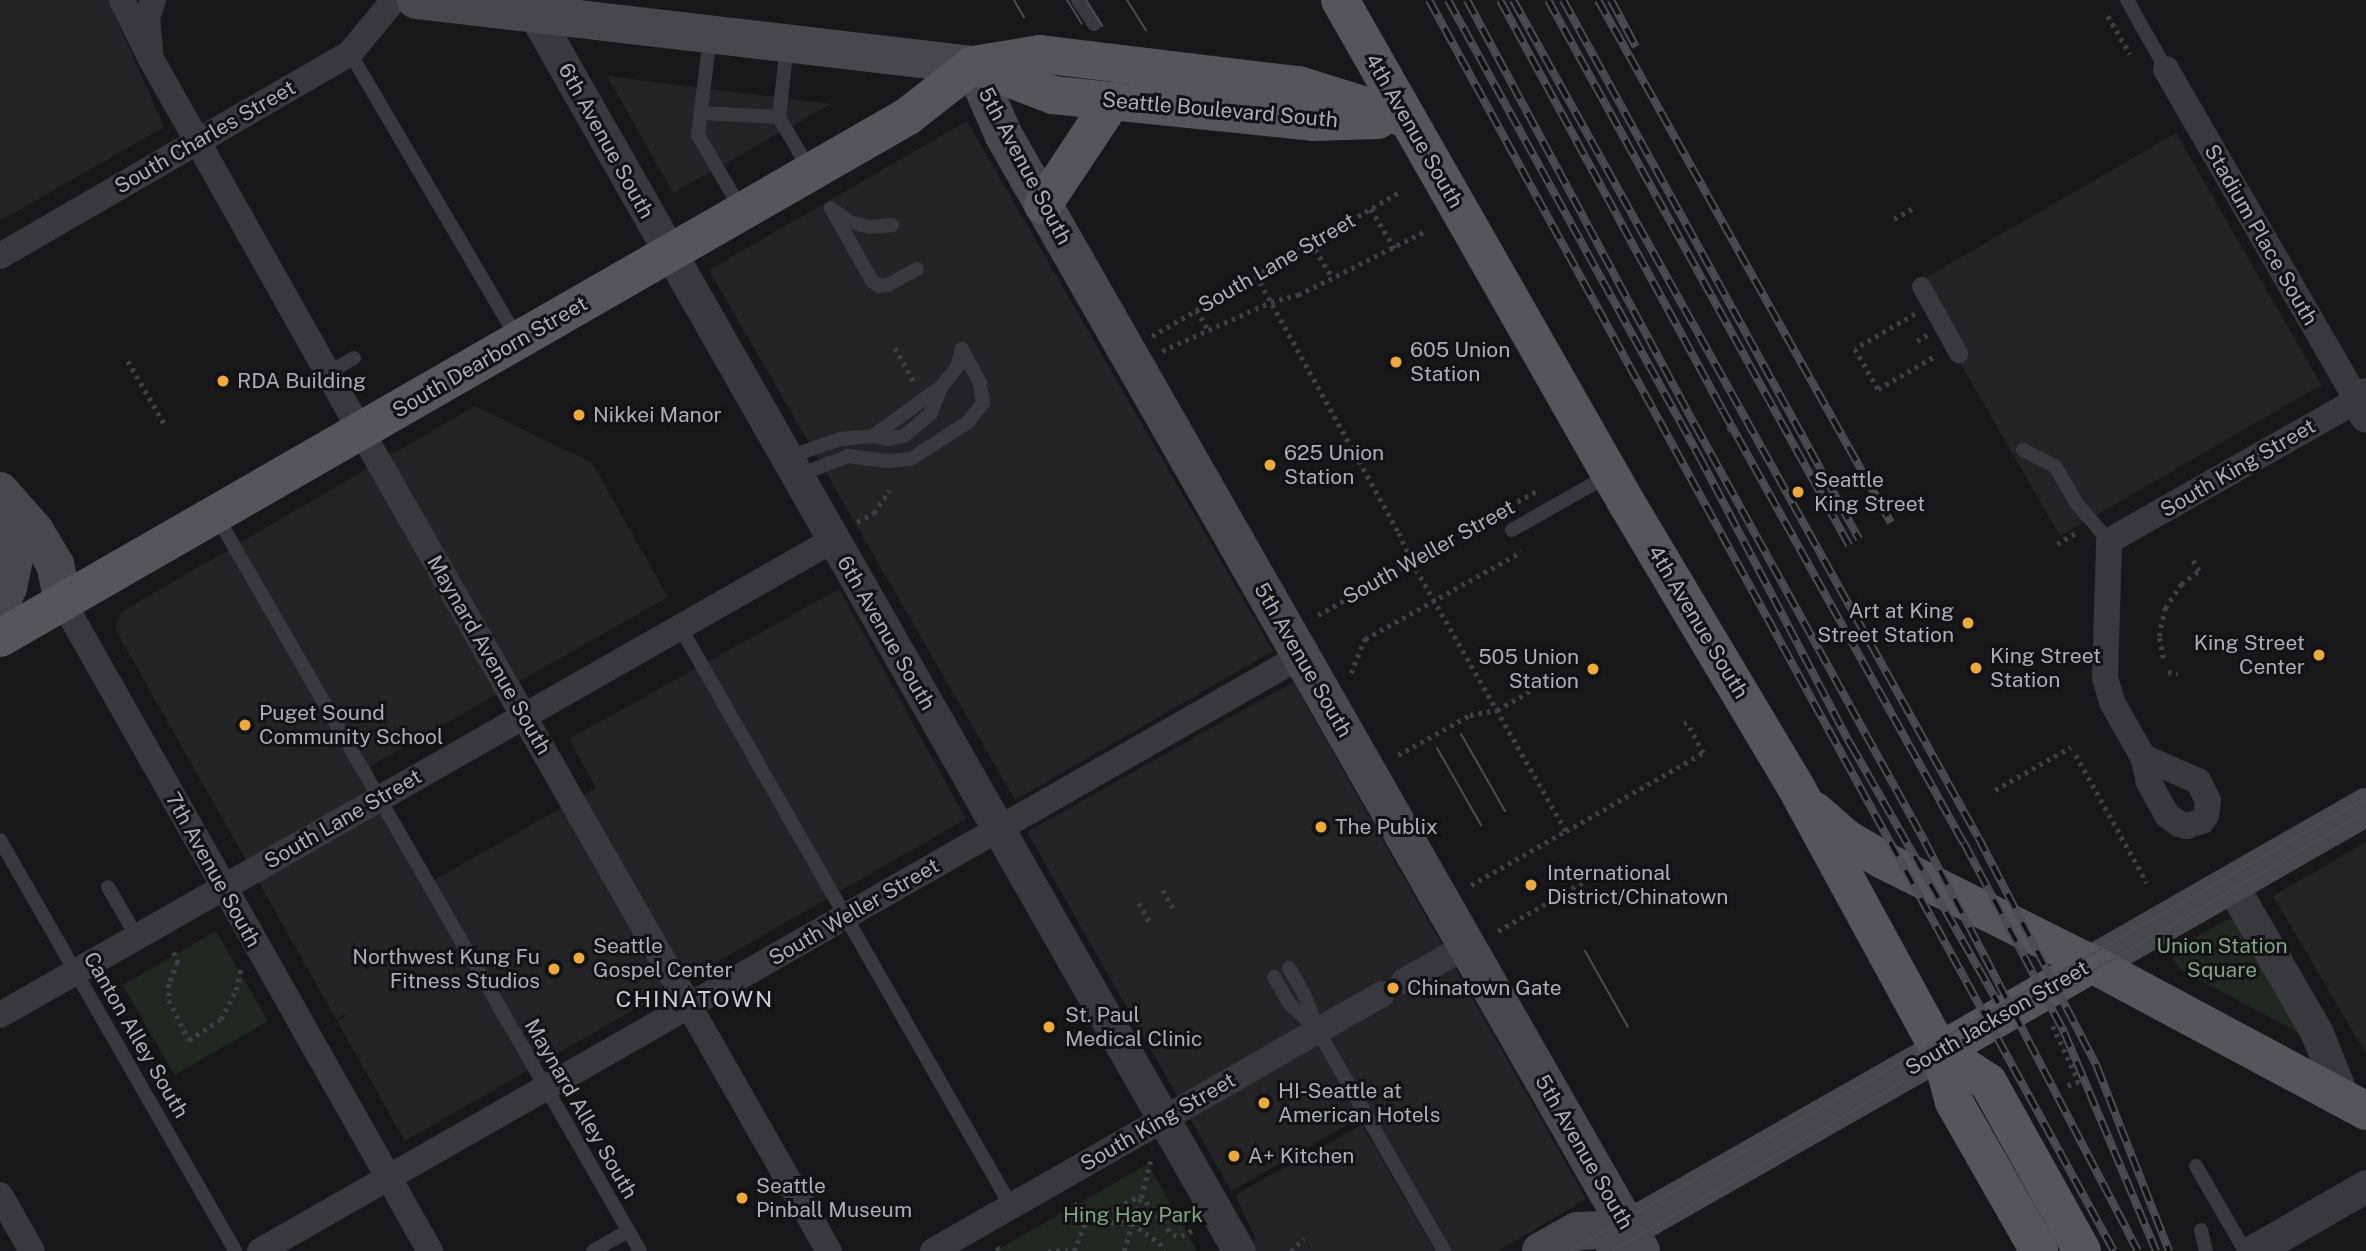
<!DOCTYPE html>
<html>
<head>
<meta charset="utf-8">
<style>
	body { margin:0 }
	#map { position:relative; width:2366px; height:1251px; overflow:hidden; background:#171719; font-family:"Public Sans",sans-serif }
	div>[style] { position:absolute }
	.built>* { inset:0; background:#232326; transform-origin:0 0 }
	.green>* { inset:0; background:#1f2720; transform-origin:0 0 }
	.path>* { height:4.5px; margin-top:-2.25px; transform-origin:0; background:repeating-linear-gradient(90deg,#3e4045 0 3.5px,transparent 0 8.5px) }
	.service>* { height:14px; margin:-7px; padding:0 7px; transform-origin:7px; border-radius:7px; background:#38393e }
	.pedestrian>* { height:19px; margin:-9.5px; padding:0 9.5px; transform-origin:9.5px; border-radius:9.5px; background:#38393e }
	.minor>* { height:26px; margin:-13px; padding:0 13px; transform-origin:13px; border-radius:13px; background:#38393e }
	.tertiary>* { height:33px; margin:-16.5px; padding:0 16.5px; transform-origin:16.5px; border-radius:16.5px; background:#38393e }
	.secondary>* { height:38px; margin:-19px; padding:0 19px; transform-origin:19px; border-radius:19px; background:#46484e }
	.primary>* { height:38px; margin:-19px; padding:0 19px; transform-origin:19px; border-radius:19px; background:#54565c }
	.tram>* { height:2px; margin:-1px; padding:0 1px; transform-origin:1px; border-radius:1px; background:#4b4d53 }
	.rail>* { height:8px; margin-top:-4px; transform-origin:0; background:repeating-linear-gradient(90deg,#121214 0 16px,#4b4d53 0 32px); box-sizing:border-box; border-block:2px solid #4b4d53 }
	.dots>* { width:19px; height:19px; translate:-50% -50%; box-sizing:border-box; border:4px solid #121214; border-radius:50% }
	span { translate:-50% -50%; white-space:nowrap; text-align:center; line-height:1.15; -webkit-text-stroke:6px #121214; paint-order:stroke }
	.street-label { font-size:21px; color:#a9aeb8 }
	.poi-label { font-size:21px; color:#a9aeb8 }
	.left { translate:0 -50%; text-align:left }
	.right { translate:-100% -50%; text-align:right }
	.park-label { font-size:21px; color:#81a382 }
	.neighbourhood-label { font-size:23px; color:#cacdd4; letter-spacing:2px }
</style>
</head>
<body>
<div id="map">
	<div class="built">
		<i style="clip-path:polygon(0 0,108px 0,164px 127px,0 221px)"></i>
		<i style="clip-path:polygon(607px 76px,831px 104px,673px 193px)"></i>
		<i style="left:967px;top:121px;width:612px;height:298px;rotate:60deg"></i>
		<i style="left:2176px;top:133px;width:291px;height:302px;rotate:60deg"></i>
		<i style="clip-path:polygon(475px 406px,592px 463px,668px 597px,357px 774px,457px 946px,424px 886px,596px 788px,569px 739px,839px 589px,966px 819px,405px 1141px,337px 1021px,356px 1008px,336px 1019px,115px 629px,121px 612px)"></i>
		<i style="clip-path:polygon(1293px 682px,1586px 1199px,1498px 1251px,1441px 1251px,1363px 1116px,1231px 1191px,1027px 832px)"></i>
		<i style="clip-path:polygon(2366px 842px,2366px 1054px,2273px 896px)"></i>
		<i style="clip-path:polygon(1362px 1125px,1435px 1251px,1236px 1251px,1256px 1239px,1235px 1195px)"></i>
	</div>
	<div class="green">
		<i style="clip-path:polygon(2234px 919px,2299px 1033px,2181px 970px,2172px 959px,2174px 950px,2226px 920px)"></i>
		<i style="left:216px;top:931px;width:104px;height:108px;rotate:60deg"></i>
		<i style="clip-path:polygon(1148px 1164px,1197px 1251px,995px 1251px,1109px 1186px)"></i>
	</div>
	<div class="path">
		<i style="left:2108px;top:16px;width:44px;rotate:59.9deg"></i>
		<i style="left:1371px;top:209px;width:47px;rotate:59deg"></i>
		<i style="left:1894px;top:219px;width:22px;rotate:-30deg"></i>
		<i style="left:1311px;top:242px;width:41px;rotate:59deg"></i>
		<i style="left:1256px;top:275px;width:295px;rotate:61deg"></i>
		<i style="left:1399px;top:533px;width:32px;rotate:66deg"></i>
		<i style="left:1412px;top:562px;width:310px;rotate:60.2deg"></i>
		<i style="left:1566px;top:831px;width:158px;rotate:-29.7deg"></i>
		<i style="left:1703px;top:753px;width:34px;rotate:-118deg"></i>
		<i style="left:1687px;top:723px;width:3px;rotate:162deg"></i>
		<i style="left:1197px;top:310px;width:23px;rotate:61deg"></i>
		<i style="left:1915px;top:314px;width:69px;rotate:149.7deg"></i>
		<i style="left:1855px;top:349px;width:46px;rotate:60.1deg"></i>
		<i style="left:1878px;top:389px;width:68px;rotate:-30deg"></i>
		<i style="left:1152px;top:336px;width:288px;rotate:-30.2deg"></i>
		<i style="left:1917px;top:341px;width:12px;rotate:-31deg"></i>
		<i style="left:895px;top:348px;width:41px;rotate:60.9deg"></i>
		<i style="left:1162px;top:351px;width:120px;rotate:-24.2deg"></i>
		<i style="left:1271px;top:302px;width:28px;rotate:-15deg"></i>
		<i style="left:1298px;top:295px;width:141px;rotate:-26.6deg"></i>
		<i style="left:128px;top:361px;width:74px;rotate:60deg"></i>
		<i style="left:1727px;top:430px;width:2px;rotate:-27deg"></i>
		<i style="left:857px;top:522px;width:19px;rotate:-28deg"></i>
		<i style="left:874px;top:513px;width:27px;rotate:-56deg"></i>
		<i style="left:2057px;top:544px;width:23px;rotate:-31deg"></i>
		<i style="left:1318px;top:615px;width:255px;rotate:-29.6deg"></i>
		<i style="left:2163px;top:658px;width:22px;rotate:-100deg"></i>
		<i style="left:2159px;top:636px;width:29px;rotate:-78deg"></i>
		<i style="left:2165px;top:608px;width:29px;rotate:-56deg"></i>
		<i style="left:2181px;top:584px;width:22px;rotate:-36deg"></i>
		<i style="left:2199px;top:571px;width:14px;rotate:-120deg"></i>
		<i style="left:2168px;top:672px;width:10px;rotate:11deg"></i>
		<i style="left:1351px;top:673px;width:37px;rotate:-68deg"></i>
		<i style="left:1365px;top:639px;width:179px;rotate:-29.1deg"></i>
		<i style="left:1398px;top:755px;width:82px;rotate:-29.1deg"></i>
		<i style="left:1470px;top:715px;width:27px;rotate:-10deg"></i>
		<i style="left:1497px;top:710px;width:39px;rotate:-30deg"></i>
		<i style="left:2076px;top:755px;width:146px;rotate:61deg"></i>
		<i style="left:1995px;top:790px;width:87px;rotate:-29.5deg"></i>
		<i style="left:1471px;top:885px;width:109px;rotate:-29.6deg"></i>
		<i style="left:1163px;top:890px;width:25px;rotate:61deg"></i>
		<i style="left:1139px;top:903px;width:25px;rotate:61deg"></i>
		<i style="left:1498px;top:931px;width:125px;rotate:-29.9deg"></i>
		<i style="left:174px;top:952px;width:11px;rotate:68deg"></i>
		<i style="left:178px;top:962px;width:24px;rotate:112deg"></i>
		<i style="left:169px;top:984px;width:16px;rotate:90deg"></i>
		<i style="left:169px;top:1000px;width:45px;rotate:63.4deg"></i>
		<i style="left:189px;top:1040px;width:38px;rotate:-33deg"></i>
		<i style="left:221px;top:1019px;width:33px;rotate:-63deg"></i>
		<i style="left:236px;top:990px;width:22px;rotate:-77deg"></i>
		<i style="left:2053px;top:1026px;width:62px;rotate:65.1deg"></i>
		<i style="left:2079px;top:1082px;width:12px;rotate:160deg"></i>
		<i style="left:1143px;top:1189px;width:31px;rotate:-75deg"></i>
		<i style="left:1141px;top:1195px;width:51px;rotate:51.3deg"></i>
		<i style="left:1173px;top:1235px;width:8px;rotate:7deg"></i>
		<i style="left:1181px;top:1236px;width:15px;rotate:-28deg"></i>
		<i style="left:1074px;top:1203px;width:22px;rotate:58deg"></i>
		<i style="left:1086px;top:1222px;width:61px;rotate:-26.1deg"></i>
		<i style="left:997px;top:1247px;width:5px;rotate:53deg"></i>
		<i style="left:1048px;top:1251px;width:26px;rotate:-2deg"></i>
		<i style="left:1074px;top:1251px;width:31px;rotate:-68deg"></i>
		<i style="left:1086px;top:1222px;width:46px;rotate:1.2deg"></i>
		<i style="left:1132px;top:1223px;width:34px;rotate:36deg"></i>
		<i style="left:1160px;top:1243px;width:9px;rotate:63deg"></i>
		<i style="left:1124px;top:1251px;width:59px;rotate:-73.1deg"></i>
		<i style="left:1291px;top:1251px;width:18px;rotate:-45deg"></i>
	</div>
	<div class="service">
		<i style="left:1078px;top:0;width:29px;rotate:56deg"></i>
		<i style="left:2127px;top:0;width:79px;rotate:60.5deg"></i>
		<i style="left:710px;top:37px;width:99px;rotate:97deg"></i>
		<i style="left:698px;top:135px;width:88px;rotate:59.9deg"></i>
		<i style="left:787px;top:45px;width:72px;rotate:96.3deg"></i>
		<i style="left:779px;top:117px;width:62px;rotate:60.1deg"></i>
		<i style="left:350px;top:53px;width:332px;rotate:59.6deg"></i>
		<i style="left:701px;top:113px;width:78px;rotate:2.9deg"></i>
		<i style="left:831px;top:208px;width:84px;rotate:60.7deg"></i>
		<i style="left:872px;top:281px;width:9px;rotate:36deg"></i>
		<i style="left:879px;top:286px;width:9px;rotate:-6deg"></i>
		<i style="left:888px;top:285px;width:33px;rotate:-29deg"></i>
		<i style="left:835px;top:211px;width:18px;rotate:38deg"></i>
		<i style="left:849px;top:222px;width:22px;rotate:13deg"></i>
		<i style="left:870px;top:227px;width:22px;rotate:-5deg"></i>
		<i style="left:328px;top:373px;width:30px;rotate:-30deg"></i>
		<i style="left:873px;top:436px;width:15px;rotate:11deg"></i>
		<i style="left:888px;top:439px;width:16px;rotate:-11deg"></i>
		<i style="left:904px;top:436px;width:35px;rotate:-40deg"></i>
		<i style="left:931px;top:413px;width:28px;rotate:-69deg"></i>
		<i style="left:941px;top:387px;width:26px;rotate:-51deg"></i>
		<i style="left:957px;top:367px;width:19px;rotate:-74deg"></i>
		<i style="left:2023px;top:450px;width:36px;rotate:27deg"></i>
		<i style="left:2055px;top:466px;width:44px;rotate:59.9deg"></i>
		<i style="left:2077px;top:504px;width:49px;rotate:49.1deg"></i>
		<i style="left:786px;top:458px;width:57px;rotate:-19.4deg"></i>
		<i style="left:840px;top:439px;width:33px;rotate:-5deg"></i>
		<i style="left:873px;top:436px;width:84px;rotate:-35.8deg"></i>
		<i style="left:797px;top:476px;width:55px;rotate:-21.4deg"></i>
		<i style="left:848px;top:456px;width:40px;rotate:7.1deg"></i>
		<i style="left:888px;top:461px;width:23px;rotate:-5deg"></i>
		<i style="left:911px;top:459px;width:68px;rotate:-33deg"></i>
		<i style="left:968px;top:422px;width:24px;rotate:-52deg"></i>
		<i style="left:983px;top:403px;width:20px;rotate:-99deg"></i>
		<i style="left:980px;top:383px;width:38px;rotate:-118deg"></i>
		<i style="left:216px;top:515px;width:849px;rotate:60.05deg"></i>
		<i style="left:1512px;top:530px;width:112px;rotate:-29.6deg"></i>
		<i style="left:680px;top:627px;width:667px;rotate:60.24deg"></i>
		<i style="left:0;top:840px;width:473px;rotate:60.2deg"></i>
		<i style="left:108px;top:887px;width:58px;rotate:59.9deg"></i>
		<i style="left:1289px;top:968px;width:30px;rotate:60deg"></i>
		<i style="left:1304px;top:994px;width:40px;rotate:69deg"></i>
		<i style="left:1318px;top:1031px;width:254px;rotate:60.2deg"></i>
		<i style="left:1274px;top:977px;width:30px;rotate:60deg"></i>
		<i style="left:1289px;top:1003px;width:35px;rotate:43deg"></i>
		<i style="left:2196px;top:1166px;width:98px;rotate:60deg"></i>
		<i style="left:2201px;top:1230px;width:22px;rotate:77deg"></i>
		<i style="left:593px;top:1251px;width:40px;rotate:-29.7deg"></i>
	</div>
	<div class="pedestrian">
		<i style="left:1921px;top:286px;width:77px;rotate:61.1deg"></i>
	</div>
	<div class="minor">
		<i style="left:122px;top:0;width:66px;rotate:63.8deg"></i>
		<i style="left:151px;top:59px;width:427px;rotate:60.6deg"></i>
		<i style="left:361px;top:431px;width:944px;rotate:60.29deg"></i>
		<i style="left:150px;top:50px;width:33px;rotate:-95deg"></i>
		<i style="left:147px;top:17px;width:18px;rotate:-71deg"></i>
		<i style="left:0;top:256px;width:405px;rotate:-30.1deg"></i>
		<i style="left:350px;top:53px;width:69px;rotate:-50.3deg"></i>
		<i style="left:63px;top:602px;width:746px;rotate:60.51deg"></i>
		<i style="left:2143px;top:757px;width:63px;rotate:-119.4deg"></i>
		<i style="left:2112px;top:702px;width:25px;rotate:-106deg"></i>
		<i style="left:2105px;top:678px;width:137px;rotate:-88.3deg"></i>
		<i style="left:2109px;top:541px;width:285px;rotate:-29.6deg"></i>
		<i style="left:2357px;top:400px;width:382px;rotate:-120deg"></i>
		<i style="left:2143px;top:757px;width:60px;rotate:23.6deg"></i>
		<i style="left:2198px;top:781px;width:22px;rotate:63deg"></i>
		<i style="left:2208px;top:801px;width:14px;rotate:98deg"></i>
		<i style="left:2206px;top:815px;width:7px;rotate:124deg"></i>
		<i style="left:2202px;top:821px;width:16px;rotate:162deg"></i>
		<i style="left:2187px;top:826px;width:8px;rotate:-166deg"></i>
		<i style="left:2179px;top:824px;width:15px;rotate:-143deg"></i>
		<i style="left:2167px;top:815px;width:38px;rotate:-119deg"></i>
		<i style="left:2149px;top:782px;width:26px;rotate:-103deg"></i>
		<i style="left:1404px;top:981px;width:72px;rotate:-29.1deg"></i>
		<i style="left:0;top:1015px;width:959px;rotate:-29.69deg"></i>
		<i style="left:0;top:1195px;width:64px;rotate:60.3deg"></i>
		<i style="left:260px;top:1251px;width:1199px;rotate:-29.75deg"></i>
		<i style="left:933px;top:1251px;width:517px;rotate:-29.79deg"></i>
	</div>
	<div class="tertiary">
		<i style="left:535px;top:15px;width:1422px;rotate:60.34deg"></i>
		<i style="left:2366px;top:394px;width:11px;rotate:146deg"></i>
		<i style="left:2357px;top:400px;width:18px;rotate:61deg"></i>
		<i style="left:2231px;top:884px;width:170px;rotate:60deg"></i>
		<i style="left:2316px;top:1031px;width:72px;rotate:68.1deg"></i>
		<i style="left:2253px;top:1251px;width:130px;rotate:-29.9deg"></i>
	</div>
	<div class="secondary">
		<i style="left:416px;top:0;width:561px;rotate:6.66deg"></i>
		<i style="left:973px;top:65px;width:77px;rotate:66.4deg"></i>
		<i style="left:1004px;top:136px;width:1284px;rotate:60.26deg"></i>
		<i style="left:0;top:491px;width:53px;rotate:48.8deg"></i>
		<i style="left:35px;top:531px;width:39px;rotate:59deg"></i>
		<i style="left:55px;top:564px;width:39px;rotate:78deg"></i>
		<i style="left:0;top:606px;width:21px;rotate:-67deg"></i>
		<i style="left:8px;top:587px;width:25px;rotate:-78deg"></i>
		<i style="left:13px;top:563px;width:36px;rotate:-95deg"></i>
		<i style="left:10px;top:527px;width:32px;rotate:-103deg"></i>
		<i style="left:2092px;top:964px;width:316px;rotate:-29.8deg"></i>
		<i style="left:1615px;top:1249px;width:24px;rotate:-57deg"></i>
		<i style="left:1628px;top:1229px;width:359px;rotate:-29.7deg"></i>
		<i style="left:1541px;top:1251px;width:41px;rotate:-29.1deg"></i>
		<i style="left:1577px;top:1231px;width:51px;rotate:-2.2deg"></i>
	</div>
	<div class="primary">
		<i style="left:1340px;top:0;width:578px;rotate:60.33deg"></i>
		<i style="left:1626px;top:502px;width:336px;rotate:59.2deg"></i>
		<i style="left:1798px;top:791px;width:296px;rotate:61.4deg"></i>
		<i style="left:1940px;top:1051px;width:53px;rotate:74.6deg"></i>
		<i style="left:1954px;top:1102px;width:172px;rotate:60.3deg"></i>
		<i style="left:976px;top:66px;width:82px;rotate:20.6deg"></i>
		<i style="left:1053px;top:95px;width:261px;rotate:5.9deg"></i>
		<i style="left:1313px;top:122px;width:65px;rotate:-1.8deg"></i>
		<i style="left:1043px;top:205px;width:125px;rotate:-56.4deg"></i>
		<i style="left:0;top:638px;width:1047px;rotate:-29.89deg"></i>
		<i style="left:908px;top:116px;width:83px;rotate:-38.1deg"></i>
		<i style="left:973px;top:65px;width:68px;rotate:-9.3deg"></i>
		<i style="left:1040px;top:54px;width:260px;rotate:6.9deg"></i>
		<i style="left:1298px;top:85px;width:115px;rotate:17.2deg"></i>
		<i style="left:1815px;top:811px;width:43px;rotate:41.2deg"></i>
		<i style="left:1847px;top:839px;width:42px;rotate:30.3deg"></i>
		<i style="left:1883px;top:860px;width:233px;rotate:26.5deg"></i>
		<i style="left:2092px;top:964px;width:311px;rotate:28.2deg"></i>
		<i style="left:1940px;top:1051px;width:57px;rotate:32.9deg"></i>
		<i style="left:1988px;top:1082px;width:193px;rotate:60.9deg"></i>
		<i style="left:1940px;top:1051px;width:175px;rotate:-29.8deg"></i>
	</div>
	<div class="tram">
		<i style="left:1014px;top:0;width:20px;rotate:60deg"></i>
		<i style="left:1067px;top:0;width:28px;rotate:58deg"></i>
		<i style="left:1086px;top:0;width:31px;rotate:58deg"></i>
		<i style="left:1127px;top:0;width:36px;rotate:58deg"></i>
		<i style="left:1461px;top:734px;width:89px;rotate:60.3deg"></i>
		<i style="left:1437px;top:748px;width:89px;rotate:60.3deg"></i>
		<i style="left:1585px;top:951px;width:87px;rotate:60.5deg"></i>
		<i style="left:1569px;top:1251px;width:917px;rotate:-29.61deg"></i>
		<i style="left:1612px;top:1251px;width:872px;rotate:-30.21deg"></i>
	</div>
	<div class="rail">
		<i style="left:1429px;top:0;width:1426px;rotate:61.3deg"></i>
		<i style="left:1448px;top:0;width:521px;rotate:61.17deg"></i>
		<i style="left:1699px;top:456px;width:327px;rotate:62.3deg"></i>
		<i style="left:1851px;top:745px;width:297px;rotate:60.3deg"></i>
		<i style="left:1467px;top:0;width:482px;rotate:61.8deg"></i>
		<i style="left:1695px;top:425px;width:476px;rotate:61.1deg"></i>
		<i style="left:1925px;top:842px;width:461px;rotate:62.5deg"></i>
		<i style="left:1500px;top:0;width:465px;rotate:61.5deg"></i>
		<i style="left:1722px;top:409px;width:497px;rotate:60.9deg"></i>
		<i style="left:1964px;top:843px;width:214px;rotate:62.1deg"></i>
		<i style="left:2064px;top:1032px;width:238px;rotate:67.2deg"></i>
		<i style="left:1513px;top:0;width:957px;rotate:60.95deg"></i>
		<i style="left:1978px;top:837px;width:259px;rotate:62.6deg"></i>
		<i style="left:2097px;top:1067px;width:198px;rotate:68.6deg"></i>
		<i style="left:1548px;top:0;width:623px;rotate:61.09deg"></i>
		<i style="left:1563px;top:0;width:615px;rotate:61.23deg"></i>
		<i style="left:1598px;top:0;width:599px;rotate:60.74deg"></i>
		<i style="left:1611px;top:0;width:53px;rotate:62deg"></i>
	</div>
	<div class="dots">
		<i style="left:1396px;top:362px;background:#edaa3a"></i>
		<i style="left:223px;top:381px;background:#edaa3a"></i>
		<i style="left:579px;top:415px;background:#edaa3a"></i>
		<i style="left:1270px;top:465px;background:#edaa3a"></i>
		<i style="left:1798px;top:492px;background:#edaa3a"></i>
		<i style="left:1968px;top:623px;background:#edaa3a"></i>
		<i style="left:2319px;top:655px;background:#edaa3a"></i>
		<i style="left:1976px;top:668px;background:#edaa3a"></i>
		<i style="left:1593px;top:669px;background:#edaa3a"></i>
		<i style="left:245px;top:725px;background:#edaa3a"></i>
		<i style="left:1321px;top:827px;background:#edaa3a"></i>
		<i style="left:1531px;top:885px;background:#edaa3a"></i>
		<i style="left:579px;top:958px;background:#edaa3a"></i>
		<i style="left:554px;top:969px;background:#edaa3a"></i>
		<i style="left:1393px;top:988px;background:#edaa3a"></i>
		<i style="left:1049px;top:1027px;background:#edaa3a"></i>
		<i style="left:1264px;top:1103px;background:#edaa3a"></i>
		<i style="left:1234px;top:1156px;background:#edaa3a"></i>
		<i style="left:742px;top:1198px;background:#edaa3a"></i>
	</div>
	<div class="street-label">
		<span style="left:1220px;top:110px;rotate:5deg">Seattle Boulevard South</span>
		<span style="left:1414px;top:131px;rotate:60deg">4th Avenue South</span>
		<span style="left:205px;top:137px;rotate:-30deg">South Charles Street</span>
		<span style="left:606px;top:141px;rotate:61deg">6th Avenue South</span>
		<span style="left:1025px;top:166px;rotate:62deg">5th Avenue South</span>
		<span style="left:2261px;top:235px;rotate:60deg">Stadium Place South</span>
		<span style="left:1277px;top:263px;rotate:-30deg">South Lane Street</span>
		<span style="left:490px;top:357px;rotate:-30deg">South Dearborn Street</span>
		<span style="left:2238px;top:468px;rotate:-30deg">South King Street</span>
		<span style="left:1429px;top:552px;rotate:-29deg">South Weller Street</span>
		<span style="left:1698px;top:622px;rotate:59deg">4th Avenue South</span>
		<span style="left:886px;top:633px;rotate:60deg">6th Avenue South</span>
		<span style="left:489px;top:655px;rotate:60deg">Maynard Avenue South</span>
		<span style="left:1303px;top:660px;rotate:60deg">5th Avenue South</span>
		<span style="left:343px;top:819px;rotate:-30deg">South Lane Street</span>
		<span style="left:213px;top:870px;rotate:61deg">7th Avenue South</span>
		<span style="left:854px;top:912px;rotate:-30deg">South Weller Street</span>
		<span style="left:1997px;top:1018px;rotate:-30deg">South Jackson Street</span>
		<span style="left:136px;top:1035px;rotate:60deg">Canton Alley South</span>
		<span style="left:581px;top:1109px;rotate:60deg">Maynard Alley South</span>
		<span style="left:1158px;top:1122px;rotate:-30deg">South King Street</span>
		<span style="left:1584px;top:1152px;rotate:60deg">5th Avenue South</span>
	</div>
	<div class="poi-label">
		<span class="left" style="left:1410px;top:362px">605 Union<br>Station</span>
		<span class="left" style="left:237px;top:381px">RDA Building</span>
		<span class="left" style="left:593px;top:415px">Nikkei Manor</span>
		<span class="left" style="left:1284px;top:465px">625 Union<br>Station</span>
		<span class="left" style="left:1814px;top:492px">Seattle<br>King Street</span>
		<span class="right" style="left:1954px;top:623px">Art at King<br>Street Station</span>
		<span class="right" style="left:2305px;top:655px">King Street<br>Center</span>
		<span class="left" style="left:1990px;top:668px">King Street<br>Station</span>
		<span class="right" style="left:1579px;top:669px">505 Union<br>Station</span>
		<span class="left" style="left:259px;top:725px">Puget Sound<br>Community School</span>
		<span class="left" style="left:1335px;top:827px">The Publix</span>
		<span class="left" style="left:1547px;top:885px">International<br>District/Chinatown</span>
		<span class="left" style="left:593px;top:958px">Seattle<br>Gospel Center</span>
		<span class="right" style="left:540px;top:969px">Northwest Kung Fu<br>Fitness Studios</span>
		<span class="left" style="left:1407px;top:988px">Chinatown Gate</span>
		<span class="left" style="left:1065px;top:1027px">St. Paul<br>Medical Clinic</span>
		<span class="left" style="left:1278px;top:1103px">HI-Seattle at<br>American Hotels</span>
		<span class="left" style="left:1248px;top:1156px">A+ Kitchen</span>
		<span class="left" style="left:756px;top:1198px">Seattle<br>Pinball Museum</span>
	</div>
	<div class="park-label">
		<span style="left:2222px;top:958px">Union Station<br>Square</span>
		<span style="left:1133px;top:1215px">Hing Hay Park</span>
	</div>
	<div class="neighbourhood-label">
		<span style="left:695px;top:999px">CHINATOWN</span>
	</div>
</div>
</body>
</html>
